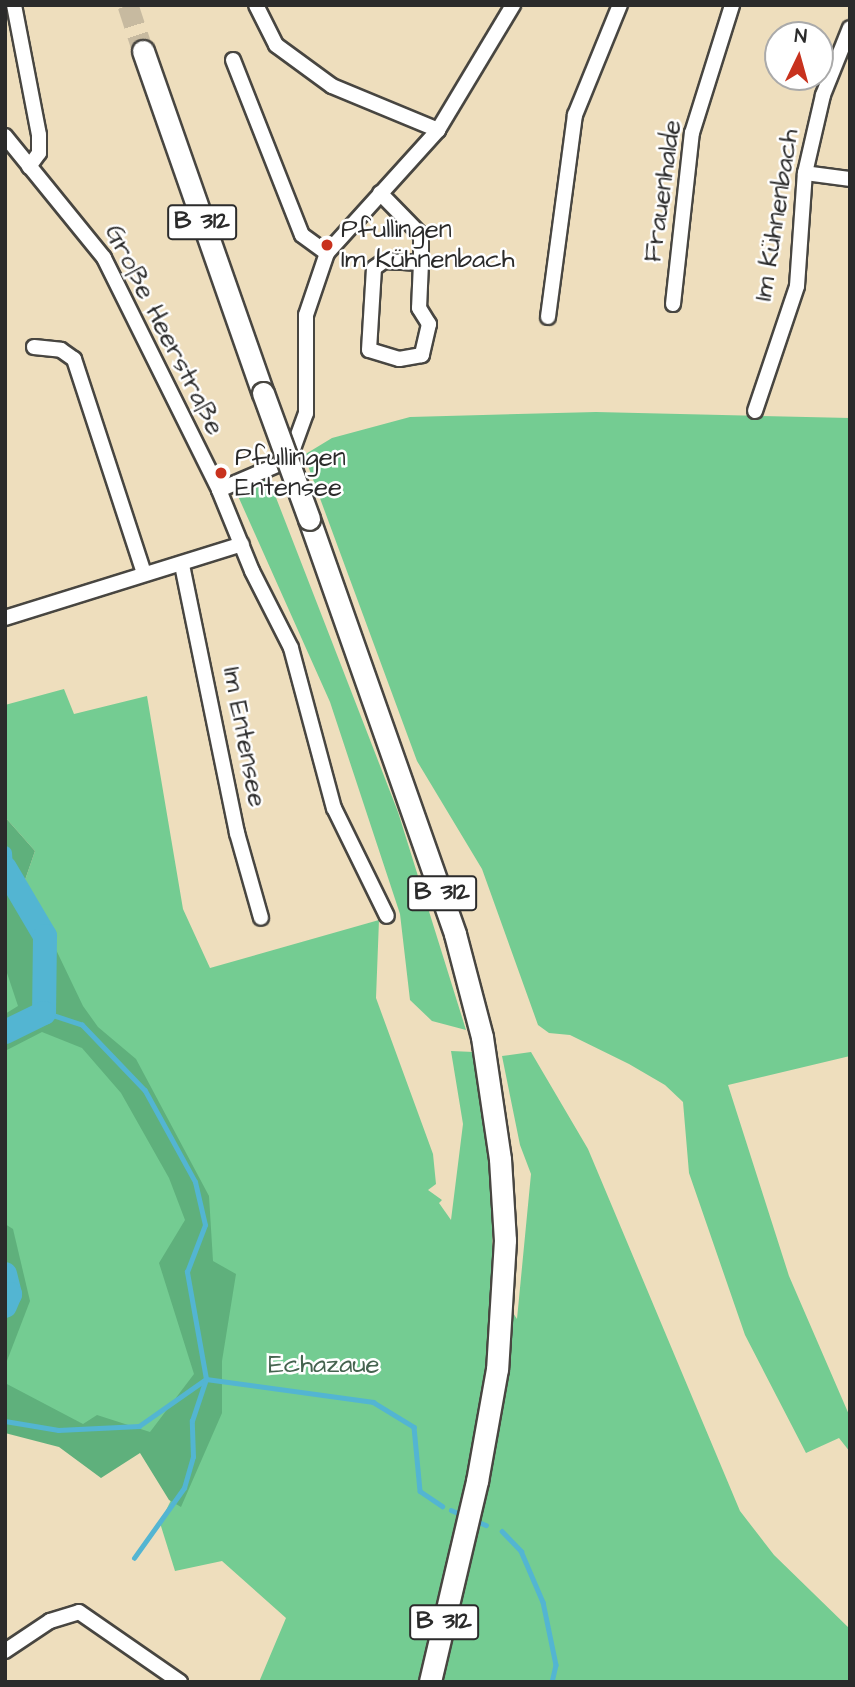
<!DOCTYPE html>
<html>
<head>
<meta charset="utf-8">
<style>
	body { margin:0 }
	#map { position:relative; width:855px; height:1687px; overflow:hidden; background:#eedebd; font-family:"Architects Daughter",sans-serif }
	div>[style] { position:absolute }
	.green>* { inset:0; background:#74cc92 }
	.forest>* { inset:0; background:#5fb07c }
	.stream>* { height:4.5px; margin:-2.25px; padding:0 2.25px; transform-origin:2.25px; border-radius:2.25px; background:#53b5d2 }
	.canal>* { height:14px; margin:-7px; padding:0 7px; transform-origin:7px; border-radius:7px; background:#53b5d2 }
	.river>* { height:24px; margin:-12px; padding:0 12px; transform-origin:12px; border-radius:12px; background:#53b5d2 }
	.primary-tunnel>* { height:21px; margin-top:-10.5px; transform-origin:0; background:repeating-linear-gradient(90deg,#c7baa0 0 21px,transparent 0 31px) }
	.roads { filter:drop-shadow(2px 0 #484641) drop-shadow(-2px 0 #484641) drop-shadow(0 2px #484641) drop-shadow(0 -2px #484641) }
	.street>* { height:14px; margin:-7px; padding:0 7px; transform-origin:7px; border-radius:7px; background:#fff }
	.primary>* { height:21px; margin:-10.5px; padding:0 10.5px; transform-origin:10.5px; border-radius:10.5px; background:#fff }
	.bridges { filter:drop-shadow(2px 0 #484641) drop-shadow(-2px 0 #484641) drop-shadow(0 2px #484641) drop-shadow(0 -2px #484641) }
	.primary-bridge>* { height:21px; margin:-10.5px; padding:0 10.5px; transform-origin:10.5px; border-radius:10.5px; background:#fff }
	.dots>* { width:19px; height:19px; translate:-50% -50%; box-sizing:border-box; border:4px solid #fff; border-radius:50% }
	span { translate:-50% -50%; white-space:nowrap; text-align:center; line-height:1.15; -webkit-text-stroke:5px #fff; paint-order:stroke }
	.shield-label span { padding:2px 5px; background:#fff; border:2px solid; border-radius:5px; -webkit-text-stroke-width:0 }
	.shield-label { font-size:24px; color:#2b2b2b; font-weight:700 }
	.street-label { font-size:26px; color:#2b2b2b }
	.poi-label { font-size:26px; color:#2b2b2b }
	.left { translate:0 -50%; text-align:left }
	.park-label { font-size:26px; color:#45634f }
	.frame { position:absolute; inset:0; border:7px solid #2b2b2b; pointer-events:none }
	.north { position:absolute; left:764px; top:21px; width:70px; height:70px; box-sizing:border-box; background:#fff; border:2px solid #aaa; border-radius:50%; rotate:5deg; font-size:19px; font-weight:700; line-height:28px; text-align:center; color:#2b2b2b }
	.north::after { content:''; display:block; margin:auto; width:24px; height:32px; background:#c8321e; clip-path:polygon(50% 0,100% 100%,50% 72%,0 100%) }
</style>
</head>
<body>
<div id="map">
	<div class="green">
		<i style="clip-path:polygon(596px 412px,850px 418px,850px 1056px,728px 1085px,789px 1276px,850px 1417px,850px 1452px,839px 1438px,806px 1453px,745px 1335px,689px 1173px,683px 1102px,665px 1085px,629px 1064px,570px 1035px,549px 1033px,538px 1025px,482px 869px,417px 761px,304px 455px,332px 438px,410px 417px)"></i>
		<i style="clip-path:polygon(268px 477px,398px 812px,466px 1030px,432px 1021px,410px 1000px,400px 914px,330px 702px,238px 496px)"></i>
		<i style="clip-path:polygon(64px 689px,74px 714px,147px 696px,183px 909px,210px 968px,379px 920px,376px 998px,433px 1154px,436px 1184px,428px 1190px,442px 1200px,439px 1203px,451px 1220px,463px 1124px,451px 1051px,474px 1052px,493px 1156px,492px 1281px,517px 1319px,531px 1174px,520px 1145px,502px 1056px,531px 1052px,588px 1149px,740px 1511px,774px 1555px,850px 1629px,850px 1682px,259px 1682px,286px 1618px,222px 1561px,175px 1571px,160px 1523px,171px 1500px,157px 1446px,5px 1426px,5px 903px,37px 908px,24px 883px,35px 851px,5px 817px,5px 705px)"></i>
	</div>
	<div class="forest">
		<i style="clip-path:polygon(5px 817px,35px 851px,24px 883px,83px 1006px,98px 1027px,136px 1059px,209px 1196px,213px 1261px,236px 1274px,222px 1361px,222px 1413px,181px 1507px,169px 1500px,140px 1453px,101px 1478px,59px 1447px,5px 1433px,5px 1383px,83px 1424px,97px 1415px,150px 1432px,194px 1374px,159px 1263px,185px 1220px,169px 1178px,121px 1093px,82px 1048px,42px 1032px,5px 1051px,5px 1014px,18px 1006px,5px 967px)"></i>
		<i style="clip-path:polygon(5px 1224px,13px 1229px,30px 1301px,5px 1366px)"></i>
	</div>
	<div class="stream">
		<i style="left:5px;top:1421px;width:54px;rotate:9.6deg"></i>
		<i style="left:58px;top:1430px;width:81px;rotate:-2.8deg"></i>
		<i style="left:139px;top:1426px;width:82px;rotate:-35deg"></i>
		<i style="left:206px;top:1379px;width:109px;rotate:-100.1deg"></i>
		<i style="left:187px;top:1272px;width:50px;rotate:-69deg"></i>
		<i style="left:205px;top:1225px;width:44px;rotate:-103.1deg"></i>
		<i style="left:195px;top:1182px;width:104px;rotate:-118.8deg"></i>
		<i style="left:145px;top:1091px;width:91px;rotate:-133.7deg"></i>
		<i style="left:82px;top:1025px;width:40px;rotate:-162deg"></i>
		<i style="left:451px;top:1510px;width:13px;rotate:23deg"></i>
		<i style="left:474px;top:1520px;width:13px;rotate:23deg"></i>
		<i style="left:502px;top:1531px;width:28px;rotate:46deg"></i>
		<i style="left:521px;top:1551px;width:56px;rotate:66.7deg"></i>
		<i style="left:543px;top:1602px;width:64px;rotate:78.3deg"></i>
		<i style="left:556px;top:1665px;width:17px;rotate:103deg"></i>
		<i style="left:134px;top:1558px;width:86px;rotate:-54.5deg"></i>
		<i style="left:184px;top:1488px;width:32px;rotate:-74deg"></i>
		<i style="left:193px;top:1457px;width:36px;rotate:-92deg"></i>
		<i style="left:192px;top:1421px;width:44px;rotate:-71.6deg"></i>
		<i style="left:206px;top:1379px;width:169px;rotate:7.8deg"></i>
		<i style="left:373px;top:1402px;width:48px;rotate:31.4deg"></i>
		<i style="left:414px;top:1427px;width:64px;rotate:84.6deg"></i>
		<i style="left:420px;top:1491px;width:27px;rotate:34deg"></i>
	</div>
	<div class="canal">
		<i style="left:5px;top:853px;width:16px;rotate:86deg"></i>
	</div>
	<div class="river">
		<i style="left:5px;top:868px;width:79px;rotate:59.5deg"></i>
		<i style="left:45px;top:936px;width:77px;rotate:90.7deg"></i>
		<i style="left:44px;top:1013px;width:43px;rotate:154deg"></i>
		<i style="left:5px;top:1274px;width:21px;rotate:76deg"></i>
		<i style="left:10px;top:1294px;width:13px;rotate:113deg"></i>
	</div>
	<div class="primary-tunnel">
		<i style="left:128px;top:5px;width:48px;rotate:71.9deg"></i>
	</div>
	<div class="roads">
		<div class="street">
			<i style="left:14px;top:5px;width:132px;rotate:79.1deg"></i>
			<i style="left:39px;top:135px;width:18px;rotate:90deg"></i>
			<i style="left:39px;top:153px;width:17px;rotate:126deg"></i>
			<i style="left:256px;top:5px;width:45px;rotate:63.4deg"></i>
			<i style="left:276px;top:45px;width:69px;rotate:36.2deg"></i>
			<i style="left:332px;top:86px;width:115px;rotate:22.5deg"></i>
			<i style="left:233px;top:60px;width:188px;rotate:68.5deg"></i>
			<i style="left:302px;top:235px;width:31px;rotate:36deg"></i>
			<i style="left:5px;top:136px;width:157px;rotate:50.9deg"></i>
			<i style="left:104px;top:258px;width:259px;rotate:63.6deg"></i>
			<i style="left:219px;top:490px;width:87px;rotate:67.8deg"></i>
			<i style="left:252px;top:571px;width:86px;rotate:63.1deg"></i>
			<i style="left:291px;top:648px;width:166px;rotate:75deg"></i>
			<i style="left:334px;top:808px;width:120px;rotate:63.9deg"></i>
			<i style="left:805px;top:173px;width:45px;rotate:7.6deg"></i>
			<i style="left:380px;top:193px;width:59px;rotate:45.7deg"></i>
			<i style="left:421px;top:235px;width:28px;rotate:90deg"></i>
			<i style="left:421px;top:263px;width:45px;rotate:92.5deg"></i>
			<i style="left:419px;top:308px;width:19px;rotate:58deg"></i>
			<i style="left:429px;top:324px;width:32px;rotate:103deg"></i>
			<i style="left:422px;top:355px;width:23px;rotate:170deg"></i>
			<i style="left:399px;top:359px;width:31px;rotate:-163deg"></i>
			<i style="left:369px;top:350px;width:82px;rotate:-86.5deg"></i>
			<i style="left:374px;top:268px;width:12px;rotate:-35deg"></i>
			<i style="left:384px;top:261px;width:37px;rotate:3deg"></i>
			<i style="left:673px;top:304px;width:172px;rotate:-83.7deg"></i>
			<i style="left:692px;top:133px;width:134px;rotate:-72.6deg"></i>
			<i style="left:548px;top:317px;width:204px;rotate:-82.4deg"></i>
			<i style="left:575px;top:115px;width:119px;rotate:-67.8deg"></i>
			<i style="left:34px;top:347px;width:27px;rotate:6deg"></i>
			<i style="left:61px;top:350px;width:16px;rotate:35deg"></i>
			<i style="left:74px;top:359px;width:225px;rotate:71.9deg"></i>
			<i style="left:755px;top:411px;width:132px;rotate:-71.4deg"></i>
			<i style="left:797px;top:286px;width:113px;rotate:-86deg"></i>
			<i style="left:805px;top:173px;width:80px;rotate:-77deg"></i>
			<i style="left:823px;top:95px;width:72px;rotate:-68.1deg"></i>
			<i style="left:219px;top:490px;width:63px;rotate:-23.3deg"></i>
			<i style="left:277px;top:465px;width:25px;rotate:-48deg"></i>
			<i style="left:294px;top:446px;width:35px;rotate:-70deg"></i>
			<i style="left:306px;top:413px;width:98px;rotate:-90deg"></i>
			<i style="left:306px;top:315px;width:65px;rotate:-71.3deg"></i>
			<i style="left:327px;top:253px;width:166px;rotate:-47.9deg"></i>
			<i style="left:438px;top:130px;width:146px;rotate:-59deg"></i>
			<i style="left:182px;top:565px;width:274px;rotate:78.4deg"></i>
			<i style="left:237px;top:833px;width:88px;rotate:74.2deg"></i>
			<i style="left:5px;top:618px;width:248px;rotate:-17.3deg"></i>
			<i style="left:5px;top:1651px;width:54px;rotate:-33.7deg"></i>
			<i style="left:50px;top:1621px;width:30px;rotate:-17deg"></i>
			<i style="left:79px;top:1612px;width:123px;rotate:34.7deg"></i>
		</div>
		<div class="primary">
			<i style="left:143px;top:51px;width:362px;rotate:70.7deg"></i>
			<i style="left:309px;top:519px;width:440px;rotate:70.6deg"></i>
			<i style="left:455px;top:934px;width:106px;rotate:75.3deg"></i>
			<i style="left:482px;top:1037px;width:123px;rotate:81.6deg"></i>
			<i style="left:500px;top:1159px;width:81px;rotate:86.5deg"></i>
			<i style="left:505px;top:1240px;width:129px;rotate:93.5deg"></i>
			<i style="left:497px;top:1369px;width:114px;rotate:100.1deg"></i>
			<i style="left:477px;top:1481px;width:206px;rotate:103.2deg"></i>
		</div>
	</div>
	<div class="bridges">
		<div class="primary-bridge">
			<i style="left:263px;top:393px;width:134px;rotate:69.9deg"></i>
		</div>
	</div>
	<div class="dots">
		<i style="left:327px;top:245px;background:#c8321e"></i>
		<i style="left:221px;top:473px;background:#c8321e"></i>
	</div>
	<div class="shield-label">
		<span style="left:202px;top:222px">B 312</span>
		<span style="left:442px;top:893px">B 312</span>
		<span style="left:444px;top:1622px">B 312</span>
	</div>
	<div class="street-label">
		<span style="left:663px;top:191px;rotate:-82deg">Frauenhalde</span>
		<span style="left:777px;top:215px;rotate:-81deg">Im Kühnenbach</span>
		<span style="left:164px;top:330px;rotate:63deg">Große Heerstraße</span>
		<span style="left:244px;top:737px;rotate:79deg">Im Entensee</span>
	</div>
	<div class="poi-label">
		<span class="left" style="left:341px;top:245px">Pfullingen<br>Im Kühnenbach</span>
		<span class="left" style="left:235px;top:473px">Pfullingen<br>Entensee</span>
	</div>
	<div class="park-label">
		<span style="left:324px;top:1365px">Echazaue</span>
	</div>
	<div class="frame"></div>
	<div class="north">N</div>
</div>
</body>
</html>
